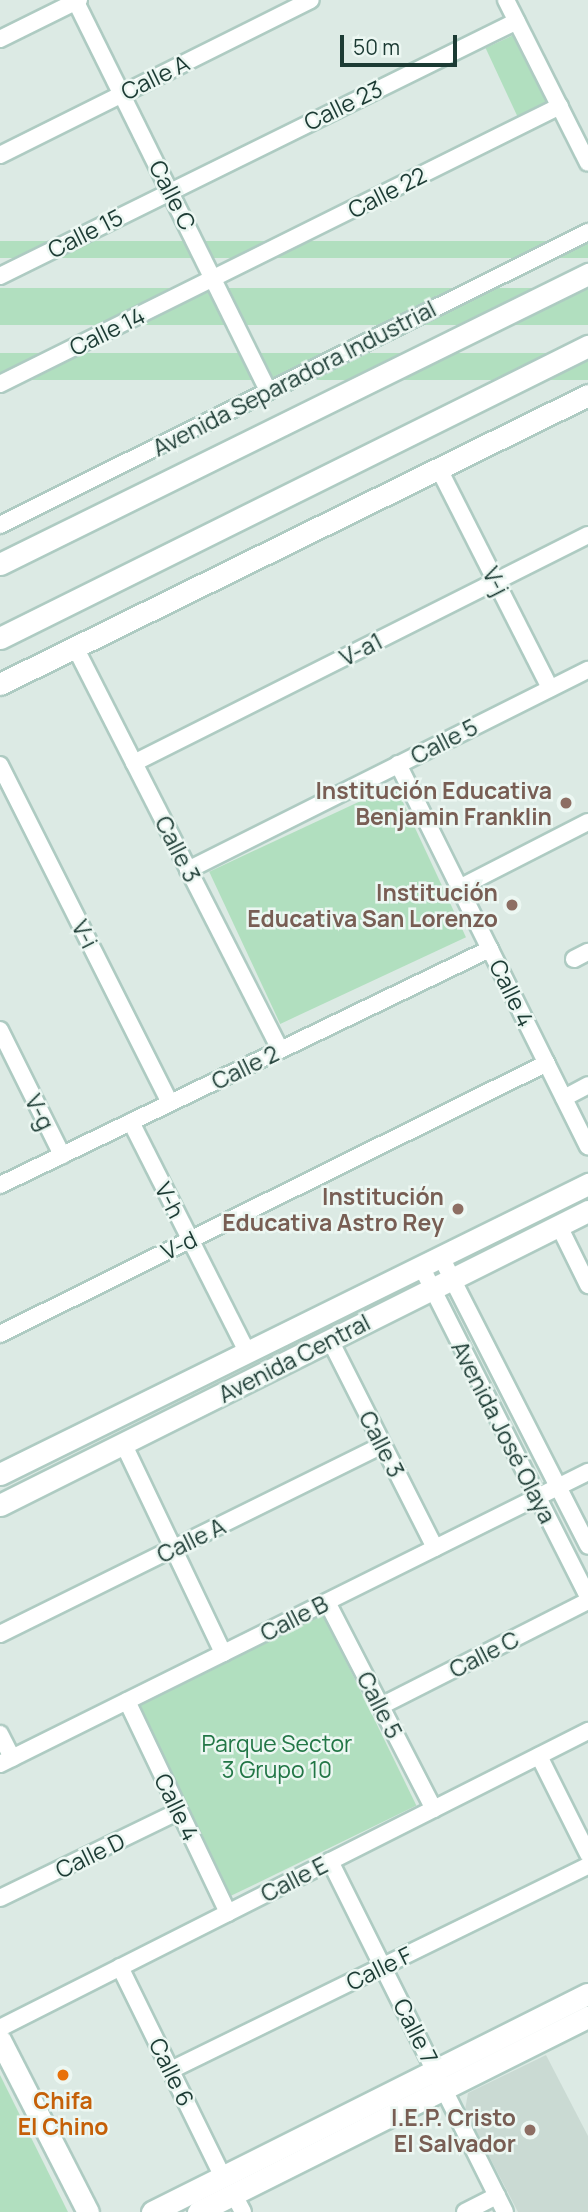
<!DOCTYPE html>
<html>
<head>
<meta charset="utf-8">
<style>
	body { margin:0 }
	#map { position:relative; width:588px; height:2212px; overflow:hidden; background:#dceae4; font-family:Manrope,sans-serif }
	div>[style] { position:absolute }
	.built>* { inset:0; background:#cadad3 }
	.green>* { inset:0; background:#b1dfbf; transform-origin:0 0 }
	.roads { filter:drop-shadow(2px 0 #aecbc2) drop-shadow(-2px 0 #aecbc2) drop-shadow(0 2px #aecbc2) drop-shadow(0 -2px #aecbc2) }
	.street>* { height:16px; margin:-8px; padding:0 8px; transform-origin:8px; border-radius:8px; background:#fff }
	.secondary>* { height:21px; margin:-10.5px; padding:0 10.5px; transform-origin:10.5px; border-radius:10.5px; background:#fff }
	.dots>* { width:19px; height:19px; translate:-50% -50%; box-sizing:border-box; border:4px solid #ecf7f2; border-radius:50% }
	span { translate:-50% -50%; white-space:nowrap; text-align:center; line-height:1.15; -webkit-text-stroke:5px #ecf7f2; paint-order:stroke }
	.street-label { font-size:23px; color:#1c3b34 }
	.education-label { font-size:23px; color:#785e54; font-weight:700 }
	.right { translate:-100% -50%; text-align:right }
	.park-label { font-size:23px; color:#227646 }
	.food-label { font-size:23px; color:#c56008; font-weight:700 }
	.scale { position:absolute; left:340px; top:35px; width:117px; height:32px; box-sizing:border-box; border:4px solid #1c3b34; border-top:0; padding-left:9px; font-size:21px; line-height:24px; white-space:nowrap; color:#1c3b34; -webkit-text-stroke:5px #ecf7f2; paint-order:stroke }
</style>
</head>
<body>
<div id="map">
	<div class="built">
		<i style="clip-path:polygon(546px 2055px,588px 2136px,588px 2212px,518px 2212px,465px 2110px,468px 2093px)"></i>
	</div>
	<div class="green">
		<i style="left:520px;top:32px;width:75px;height:38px;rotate:65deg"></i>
		<i style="left:588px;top:241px;width:17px;height:657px;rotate:90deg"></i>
		<i style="left:588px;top:288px;width:37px;height:656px;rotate:90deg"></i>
		<i style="left:588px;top:353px;width:27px;height:657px;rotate:90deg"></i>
		<i style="left:395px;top:785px;width:168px;height:205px;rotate:65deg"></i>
		<i style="left:323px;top:1614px;width:213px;height:208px;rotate:64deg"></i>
		<i style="clip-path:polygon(0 2075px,68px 2212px,0 2212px)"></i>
	</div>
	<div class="roads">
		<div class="street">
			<i style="left:75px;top:0;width:435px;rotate:63.7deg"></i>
			<i style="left:506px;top:0;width:182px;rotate:63.3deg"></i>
			<i style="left:0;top:39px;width:88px;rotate:-26.3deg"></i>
			<i style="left:0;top:155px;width:347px;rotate:-26.5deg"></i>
			<i style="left:0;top:276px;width:576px;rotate:-26.25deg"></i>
			<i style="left:0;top:384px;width:625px;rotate:-26.4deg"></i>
			<i style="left:442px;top:475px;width:239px;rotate:63.1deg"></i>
			<i style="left:0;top:525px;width:657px;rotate:-26.49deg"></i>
			<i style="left:75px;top:647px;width:452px;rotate:63deg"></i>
			<i style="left:134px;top:763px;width:508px;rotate:-26.67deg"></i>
			<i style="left:398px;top:764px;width:427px;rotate:63.6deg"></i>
			<i style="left:0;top:765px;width:378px;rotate:63.3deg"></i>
			<i style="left:188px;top:870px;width:447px;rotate:-26.6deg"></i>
			<i style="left:459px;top:888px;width:145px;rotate:-27.1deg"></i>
			<i style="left:574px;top:959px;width:16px;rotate:-27deg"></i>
			<i style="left:0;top:1030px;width:140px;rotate:63.6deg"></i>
			<i style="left:564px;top:1098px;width:27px;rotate:-28deg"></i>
			<i style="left:131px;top:1122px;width:258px;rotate:63.2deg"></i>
			<i style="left:0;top:1185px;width:544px;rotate:-25.72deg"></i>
			<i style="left:559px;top:1226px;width:66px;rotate:63.8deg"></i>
			<i style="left:441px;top:1257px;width:324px;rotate:63deg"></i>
			<i style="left:421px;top:1266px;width:371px;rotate:63.2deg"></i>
			<i style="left:0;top:1334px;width:610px;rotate:-26.36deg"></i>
			<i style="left:330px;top:1340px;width:233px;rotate:63.2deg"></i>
			<i style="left:123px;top:1443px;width:233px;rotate:64.5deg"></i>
			<i style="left:327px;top:1602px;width:233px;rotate:62.7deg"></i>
			<i style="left:0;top:1634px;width:427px;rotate:-26.3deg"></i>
			<i style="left:127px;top:1701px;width:235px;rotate:64.5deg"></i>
			<i style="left:381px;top:1706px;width:232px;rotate:-26.9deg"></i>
			<i style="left:0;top:1734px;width:27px;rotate:63deg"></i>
			<i style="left:539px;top:1756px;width:110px;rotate:63.4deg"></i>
			<i style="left:0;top:1764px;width:657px;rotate:-26.41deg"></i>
			<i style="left:330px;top:1861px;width:392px;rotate:63.5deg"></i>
			<i style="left:0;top:1898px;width:199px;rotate:-25.9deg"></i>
			<i style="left:120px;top:1967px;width:234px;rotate:63.9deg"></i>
			<i style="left:0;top:2028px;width:659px;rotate:-26.8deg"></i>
			<i style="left:171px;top:2070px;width:464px;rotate:-26.1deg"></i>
			<i style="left:234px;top:2195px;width:19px;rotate:62deg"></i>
			<i style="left:465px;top:2212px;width:36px;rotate:-27deg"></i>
		</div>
		<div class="secondary">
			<i style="left:0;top:564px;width:656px;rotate:-26.25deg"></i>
			<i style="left:0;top:638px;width:657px;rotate:-26.41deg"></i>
			<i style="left:0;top:684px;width:655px;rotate:-26.17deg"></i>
			<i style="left:0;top:1474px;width:656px;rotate:-26.25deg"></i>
			<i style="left:0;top:1505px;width:657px;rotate:-26.57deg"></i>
			<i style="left:0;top:2040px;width:193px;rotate:62.9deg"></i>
			<i style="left:152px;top:2212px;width:487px;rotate:-26.6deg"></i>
			<i style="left:198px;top:2212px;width:436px;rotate:-26.6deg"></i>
		</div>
	</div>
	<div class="dots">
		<i style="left:566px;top:803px;background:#8d6e63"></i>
		<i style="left:512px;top:905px;background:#8d6e63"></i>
		<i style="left:458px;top:1209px;background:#8d6e63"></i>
		<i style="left:63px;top:2075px;background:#e8710a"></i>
		<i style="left:530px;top:2130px;background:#8d6e63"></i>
	</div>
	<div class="street-label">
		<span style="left:155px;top:77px;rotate:-26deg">Calle A</span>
		<span style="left:343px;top:105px;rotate:-26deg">Calle 23</span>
		<span style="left:387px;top:192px;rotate:-27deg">Calle 22</span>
		<span style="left:173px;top:195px;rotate:63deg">Calle C</span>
		<span style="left:85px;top:233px;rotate:-27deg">Calle 15</span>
		<span style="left:107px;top:331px;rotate:-26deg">Calle 14</span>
		<span style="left:294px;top:378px;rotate:-27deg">Avenida Separadora Industrial</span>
		<span style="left:496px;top:581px;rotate:63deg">V-j</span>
		<span style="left:361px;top:649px;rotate:-27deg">V-a1</span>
		<span style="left:444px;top:741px;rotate:-27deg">Calle 5</span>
		<span style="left:178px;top:849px;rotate:63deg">Calle 3</span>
		<span style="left:85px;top:934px;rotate:63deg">V-i</span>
		<span style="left:512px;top:993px;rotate:64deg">Calle 4</span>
		<span style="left:245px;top:1067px;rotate:-26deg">Calle 2</span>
		<span style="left:40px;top:1112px;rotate:64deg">V-g</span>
		<span style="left:170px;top:1200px;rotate:63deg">V-h</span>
		<span style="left:179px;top:1245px;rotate:-26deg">V-d</span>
		<span style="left:294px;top:1358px;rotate:-27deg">Avenida Central</span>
		<span style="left:504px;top:1432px;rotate:63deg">Avenida José Olaya</span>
		<span style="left:382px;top:1444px;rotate:63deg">Calle 3</span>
		<span style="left:191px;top:1540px;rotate:-26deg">Calle A</span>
		<span style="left:294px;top:1618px;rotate:-27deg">Calle B</span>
		<span style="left:484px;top:1654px;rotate:-27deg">Calle C</span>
		<span style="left:380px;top:1705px;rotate:63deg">Calle 5</span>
		<span style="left:177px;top:1807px;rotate:64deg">Calle 4</span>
		<span style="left:90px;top:1855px;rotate:-26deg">Calle D</span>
		<span style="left:294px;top:1879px;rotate:-27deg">Calle E</span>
		<span style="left:379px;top:1968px;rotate:-26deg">Calle F</span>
		<span style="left:416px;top:2031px;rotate:63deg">Calle 7</span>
		<span style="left:172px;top:2072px;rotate:64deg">Calle 6</span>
	</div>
	<div class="education-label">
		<span class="right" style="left:552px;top:803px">Institución Educativa<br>Benjamin Franklin</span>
		<span class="right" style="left:498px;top:905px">Institución<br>Educativa San Lorenzo</span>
		<span class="right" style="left:444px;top:1209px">Institución<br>Educativa Astro Rey</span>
		<span class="right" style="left:516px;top:2130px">I.E.P. Cristo<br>El Salvador</span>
	</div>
	<div class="park-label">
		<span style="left:277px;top:1756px">Parque Sector<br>3 Grupo 10</span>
	</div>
	<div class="food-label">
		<span style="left:63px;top:2113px">Chifa<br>El Chino</span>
	</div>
	<div class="scale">50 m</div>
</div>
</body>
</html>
